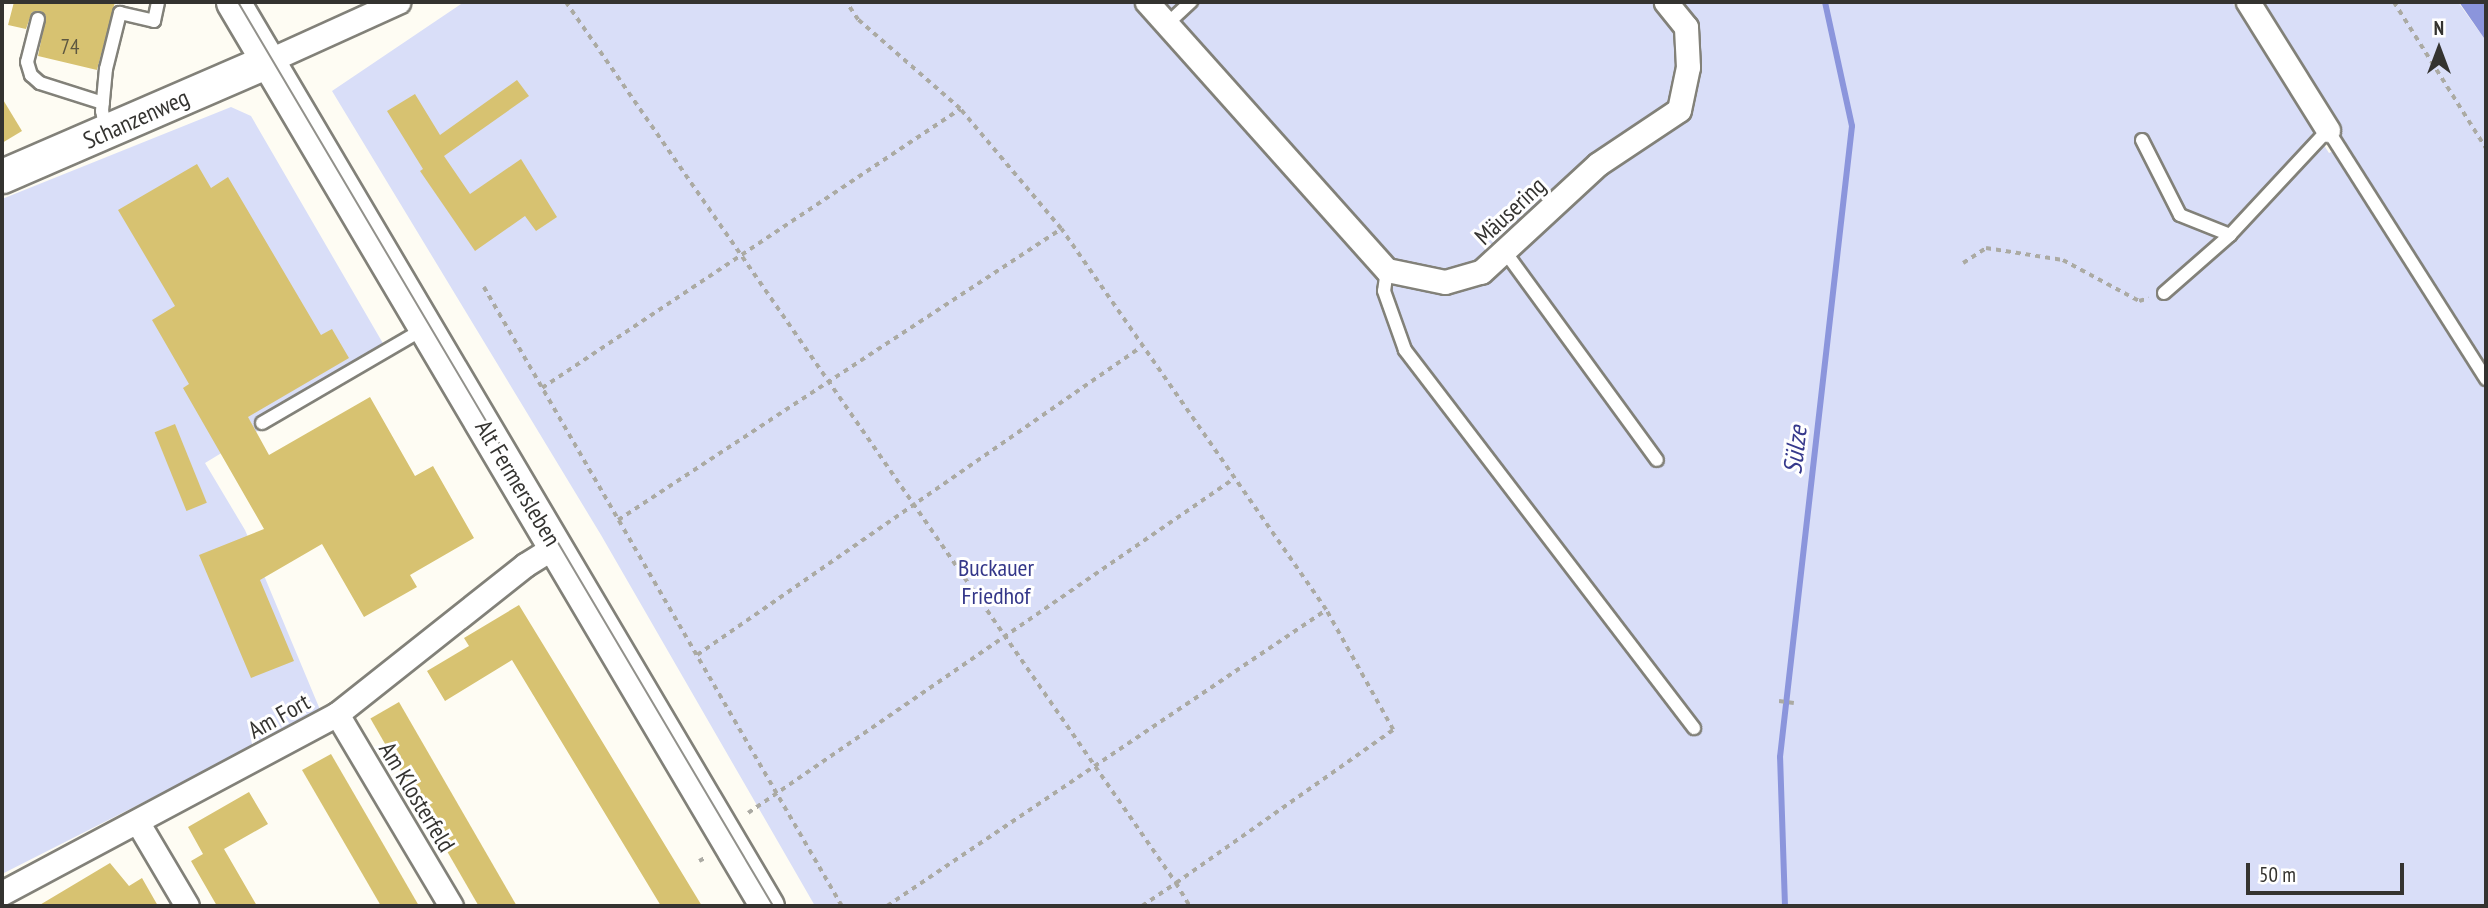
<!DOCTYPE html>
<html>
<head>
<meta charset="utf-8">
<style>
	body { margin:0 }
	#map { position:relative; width:2488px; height:908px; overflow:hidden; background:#fefcf3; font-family:"PT Sans Narrow",sans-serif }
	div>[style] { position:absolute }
	.green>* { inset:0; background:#d9def8 }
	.water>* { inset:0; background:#8b95dc }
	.stream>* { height:6px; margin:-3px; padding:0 3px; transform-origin:3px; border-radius:3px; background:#8b95dc }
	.building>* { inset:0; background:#d7c271; transform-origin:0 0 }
	.path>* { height:3.5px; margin-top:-1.75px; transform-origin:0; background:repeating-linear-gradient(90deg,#abaaa3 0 5px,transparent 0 10px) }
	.roads { filter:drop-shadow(2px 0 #828179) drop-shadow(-2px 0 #828179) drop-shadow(0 2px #828179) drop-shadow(0 -2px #828179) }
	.lane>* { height:12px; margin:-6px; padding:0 6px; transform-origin:6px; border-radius:6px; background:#fff }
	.street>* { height:23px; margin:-11.5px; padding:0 11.5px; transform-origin:11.5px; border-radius:11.5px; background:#fff }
	.secondary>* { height:33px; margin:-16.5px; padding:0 16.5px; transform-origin:16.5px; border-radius:16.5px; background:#fff }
	.tram>* { height:2px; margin:-1px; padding:0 1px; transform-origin:1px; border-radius:1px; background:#92918b }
	span { translate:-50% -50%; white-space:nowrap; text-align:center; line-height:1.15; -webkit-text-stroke:6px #fff; paint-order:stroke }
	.number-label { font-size:21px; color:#5d5740 }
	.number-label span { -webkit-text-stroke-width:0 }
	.street-label { font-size:24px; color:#343330 }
	.park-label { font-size:24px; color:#343789 }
	.water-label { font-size:26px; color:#36398c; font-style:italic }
	.frame { position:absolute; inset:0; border:4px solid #343330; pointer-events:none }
	.north { position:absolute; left:2404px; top:14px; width:70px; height:70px; -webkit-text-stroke:5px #fff; paint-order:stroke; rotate:0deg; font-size:19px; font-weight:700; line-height:28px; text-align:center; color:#343330 }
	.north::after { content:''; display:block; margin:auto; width:24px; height:32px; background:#343330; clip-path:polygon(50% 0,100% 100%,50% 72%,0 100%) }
	.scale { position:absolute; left:2246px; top:863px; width:158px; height:32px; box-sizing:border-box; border:4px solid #343330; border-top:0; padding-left:9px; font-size:21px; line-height:24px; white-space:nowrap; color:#343330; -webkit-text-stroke:5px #fff; paint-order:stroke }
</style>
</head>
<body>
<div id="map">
	<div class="green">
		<i style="clip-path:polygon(464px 2px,2232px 2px,2329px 153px,2347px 145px,2260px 2px,2458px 2px,2486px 41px,2486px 906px,815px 906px,601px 535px,332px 91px)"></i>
		<i style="clip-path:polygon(231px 107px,251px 116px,388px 352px,205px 463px,245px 530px,321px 712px,2px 874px,2px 199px)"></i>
	</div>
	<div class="water">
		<i style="clip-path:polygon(2459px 2px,2486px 2px,2486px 41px)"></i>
	</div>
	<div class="stream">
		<i style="left:1785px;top:906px;width:149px;rotate:-91.9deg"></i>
		<i style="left:1780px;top:757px;width:635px;rotate:-83.49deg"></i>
		<i style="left:1852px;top:126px;width:127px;rotate:-102.3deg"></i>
	</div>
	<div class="building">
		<i style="clip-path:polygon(14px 2px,115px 2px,97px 70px,38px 56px,46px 16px,41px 11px,32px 12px,26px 29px,8px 25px)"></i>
		<i style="clip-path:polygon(517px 80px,529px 96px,444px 156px,470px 194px,521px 159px,557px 217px,536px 231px,525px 216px,475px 251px,420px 171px,423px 169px,387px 111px,415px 94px,440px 135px)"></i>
		<i style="clip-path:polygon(2px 98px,22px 131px,2px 143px)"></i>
		<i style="clip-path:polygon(197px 164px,211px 188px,228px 177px,321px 335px,332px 329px,349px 358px,248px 417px,269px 455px,370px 397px,415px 476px,433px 466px,474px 538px,410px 575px,417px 587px,364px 617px,322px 544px,260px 580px,294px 661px,251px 678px,199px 555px,264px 529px,183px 388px,189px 384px,152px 320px,175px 306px,118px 210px)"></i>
		<i style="left:175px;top:424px;width:85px;height:22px;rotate:68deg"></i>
		<i style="clip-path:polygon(519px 605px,563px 677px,702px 906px,661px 906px,512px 660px,445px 701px,427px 671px,469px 646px,464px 638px)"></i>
		<i style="left:399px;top:702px;width:237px;height:33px;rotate:60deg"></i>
		<i style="clip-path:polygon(331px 754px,378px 835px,419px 906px,381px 906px,302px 770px)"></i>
		<i style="clip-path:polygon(249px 792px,268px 824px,224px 849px,257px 906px,217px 906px,191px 861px,203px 854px,188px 827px)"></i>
		<i style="clip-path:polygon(110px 863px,129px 886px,142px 878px,158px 906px,38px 906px)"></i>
	</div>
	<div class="path">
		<i style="left:566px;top:2px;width:1072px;rotate:55.3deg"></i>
		<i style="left:1176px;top:883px;width:266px;rotate:-35.2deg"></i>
		<i style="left:1393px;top:730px;width:137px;rotate:-119.2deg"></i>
		<i style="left:1326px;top:610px;width:464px;rotate:-124.8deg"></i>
		<i style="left:1061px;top:229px;width:157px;rotate:-130.1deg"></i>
		<i style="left:960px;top:109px;width:135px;rotate:-138.9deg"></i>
		<i style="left:858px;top:20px;width:22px;rotate:-124deg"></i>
		<i style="left:2394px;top:2px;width:173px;rotate:57.8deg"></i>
		<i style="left:1963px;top:263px;width:27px;rotate:-33deg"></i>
		<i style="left:1986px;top:248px;width:78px;rotate:8.9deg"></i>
		<i style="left:2063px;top:260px;width:86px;rotate:28.3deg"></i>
		<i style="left:2139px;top:301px;width:10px;rotate:-17deg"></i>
		<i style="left:484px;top:287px;width:715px;rotate:59.96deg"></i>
		<i style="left:542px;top:388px;width:503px;rotate:-33.72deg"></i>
		<i style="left:618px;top:520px;width:530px;rotate:-33.3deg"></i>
		<i style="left:697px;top:655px;width:540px;rotate:-34.75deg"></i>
		<i style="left:1779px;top:701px;width:15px;rotate:8deg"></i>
		<i style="left:748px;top:813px;width:587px;rotate:-34.53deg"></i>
		<i style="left:699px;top:861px;width:9px;rotate:-27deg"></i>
		<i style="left:887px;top:906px;width:529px;rotate:-33.99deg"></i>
		<i style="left:1142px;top:906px;width:41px;rotate:-34.1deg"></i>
		<i style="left:1176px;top:883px;width:27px;rotate:59deg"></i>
	</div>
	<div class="roads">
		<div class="lane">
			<i style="left:38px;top:19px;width:44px;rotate:104.3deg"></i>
			<i style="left:27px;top:62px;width:14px;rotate:73deg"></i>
			<i style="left:31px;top:75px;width:12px;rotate:42deg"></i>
			<i style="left:40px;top:83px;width:66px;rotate:17.6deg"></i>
			<i style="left:1167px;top:24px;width:33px;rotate:-43deg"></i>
			<i style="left:106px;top:131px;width:20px;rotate:-101deg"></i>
			<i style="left:102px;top:111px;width:42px;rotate:-84.6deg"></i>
			<i style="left:106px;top:69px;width:58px;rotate:-76deg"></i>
			<i style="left:120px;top:13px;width:35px;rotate:13deg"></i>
			<i style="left:154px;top:21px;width:19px;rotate:-78deg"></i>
			<i style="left:2142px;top:140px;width:84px;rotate:63.1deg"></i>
			<i style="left:2180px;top:215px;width:54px;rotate:21.8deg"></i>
			<i style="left:1506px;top:253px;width:256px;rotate:53.9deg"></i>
			<i style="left:1387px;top:270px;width:21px;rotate:98deg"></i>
			<i style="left:1384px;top:291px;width:63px;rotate:70.4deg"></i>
			<i style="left:1405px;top:350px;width:476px;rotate:52.6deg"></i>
			<i style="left:2164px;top:293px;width:88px;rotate:-41.3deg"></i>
			<i style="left:2230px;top:235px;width:144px;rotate:-47deg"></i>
			<i style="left:2328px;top:130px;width:295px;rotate:57.6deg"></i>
			<i style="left:262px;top:423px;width:189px;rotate:-30.2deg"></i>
		</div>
		<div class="street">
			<i style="left:1147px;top:2px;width:360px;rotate:48.2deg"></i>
			<i style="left:1387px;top:270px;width:59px;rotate:11.7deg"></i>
			<i style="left:1445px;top:282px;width:37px;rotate:-16deg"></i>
			<i style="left:1481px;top:272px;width:159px;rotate:-42.7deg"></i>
			<i style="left:1598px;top:164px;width:97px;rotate:-33.7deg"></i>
			<i style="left:1679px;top:110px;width:44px;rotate:-78.2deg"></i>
			<i style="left:1688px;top:67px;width:40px;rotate:-92.9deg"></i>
			<i style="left:1686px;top:27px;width:32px;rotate:-129deg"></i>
			<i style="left:2248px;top:2px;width:151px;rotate:58deg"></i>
			<i style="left:270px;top:60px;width:141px;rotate:-24.4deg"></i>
			<i style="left:337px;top:714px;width:223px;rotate:59.3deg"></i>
			<i style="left:138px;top:823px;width:96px;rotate:59.4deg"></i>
			<i style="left:2px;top:893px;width:380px;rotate:-28.1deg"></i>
			<i style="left:337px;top:714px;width:240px;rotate:-38.4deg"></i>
			<i style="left:525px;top:565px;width:36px;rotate:-32deg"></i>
		</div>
		<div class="secondary">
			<i style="left:233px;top:2px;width:1050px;rotate:59.43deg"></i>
			<i style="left:2px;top:176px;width:292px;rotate:-23.4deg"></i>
		</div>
	</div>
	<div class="tram">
		<i style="left:238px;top:2px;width:1050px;rotate:59.38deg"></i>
	</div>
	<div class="number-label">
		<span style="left:70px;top:47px">74</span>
	</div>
	<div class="street-label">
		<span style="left:136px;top:119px;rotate:-24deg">Schanzenweg</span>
		<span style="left:1510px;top:211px;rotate:-43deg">Mäusering</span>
		<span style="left:518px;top:483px;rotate:59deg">Alt Fermersleben</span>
		<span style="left:279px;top:716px;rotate:-29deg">Am Fort</span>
		<span style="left:417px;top:797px;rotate:59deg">Am Klosterfeld</span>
	</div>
	<div class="park-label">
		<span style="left:996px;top:582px">Buckauer<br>Friedhof</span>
	</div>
	<div class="water-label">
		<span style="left:1795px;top:450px;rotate:-83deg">Sülze</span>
	</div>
	<div class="frame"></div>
	<div class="north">N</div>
	<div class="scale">50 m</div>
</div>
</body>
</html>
